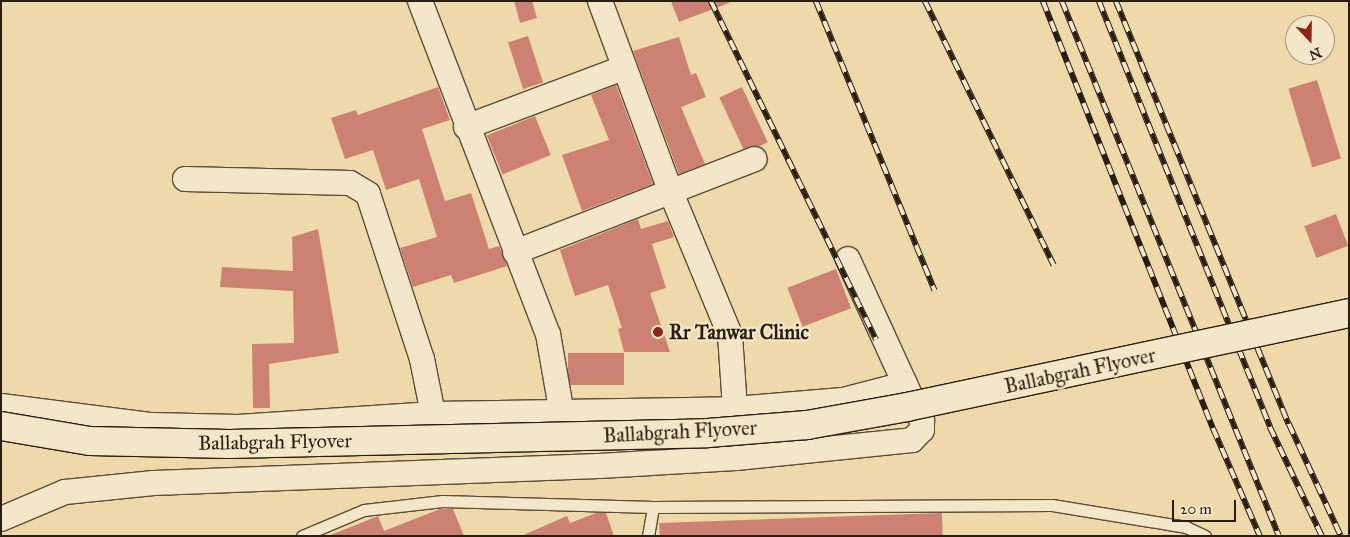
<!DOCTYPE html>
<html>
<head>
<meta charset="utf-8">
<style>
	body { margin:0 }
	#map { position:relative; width:1350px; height:537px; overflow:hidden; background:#eed9aa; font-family:"IM FELL Great Primer",serif }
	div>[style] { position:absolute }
	.building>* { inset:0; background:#cd8173; transform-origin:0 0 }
	.roads { filter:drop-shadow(1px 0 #5a4d38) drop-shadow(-1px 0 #5a4d38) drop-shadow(0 1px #5a4d38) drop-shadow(0 -1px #5a4d38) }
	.lane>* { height:11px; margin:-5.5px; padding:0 5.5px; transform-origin:5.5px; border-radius:5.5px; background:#f4e6c8 }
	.street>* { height:24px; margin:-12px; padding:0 12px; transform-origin:12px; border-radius:12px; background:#f4e6c8 }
	.rail>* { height:5.5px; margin-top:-2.75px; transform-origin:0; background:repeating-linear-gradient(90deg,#f4e6c8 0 11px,#291e12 0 22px); box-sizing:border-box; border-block:1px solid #291e12 }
	.bridges { filter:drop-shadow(1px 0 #291e12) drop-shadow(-1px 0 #291e12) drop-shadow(0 1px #291e12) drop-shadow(0 -1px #291e12) }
	.secondary-bridge>* { height:28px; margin:-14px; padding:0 14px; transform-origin:14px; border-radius:14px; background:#f4e6c8 }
	.dots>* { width:14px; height:14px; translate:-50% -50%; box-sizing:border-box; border:2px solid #f4e6c8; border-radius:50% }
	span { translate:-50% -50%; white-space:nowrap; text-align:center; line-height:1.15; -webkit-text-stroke:4.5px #f4e6c8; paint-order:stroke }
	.poi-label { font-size:20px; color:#291e12; font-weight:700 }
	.left { translate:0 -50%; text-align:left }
	.street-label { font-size:20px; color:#291e12 }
	.frame { position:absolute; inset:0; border:2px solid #291e12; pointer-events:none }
	.north { position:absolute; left:1285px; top:15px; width:50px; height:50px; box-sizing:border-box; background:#f4e6c8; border:1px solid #a3967f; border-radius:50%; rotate:159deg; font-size:14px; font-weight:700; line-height:20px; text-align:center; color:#291e12 }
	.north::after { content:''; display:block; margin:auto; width:18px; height:22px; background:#8f2418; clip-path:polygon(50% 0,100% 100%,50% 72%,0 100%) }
	.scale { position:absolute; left:1172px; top:500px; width:64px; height:22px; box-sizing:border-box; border:2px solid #291e12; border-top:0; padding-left:6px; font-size:15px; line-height:18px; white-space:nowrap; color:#291e12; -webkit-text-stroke:4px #f4e6c8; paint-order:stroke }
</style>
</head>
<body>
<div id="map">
	<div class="building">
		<i style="clip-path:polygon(514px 1px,532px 1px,537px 18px,520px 23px)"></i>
		<i style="clip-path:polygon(671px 1px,729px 1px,729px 3px,679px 22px)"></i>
		<i style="left:528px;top:36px;width:49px;height:21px;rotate:72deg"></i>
		<i style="clip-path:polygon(679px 37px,691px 75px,696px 73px,706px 97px,681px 107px,705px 164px,679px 174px,633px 51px)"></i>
		<i style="left:1317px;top:80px;width:82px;height:30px;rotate:73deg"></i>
		<i style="clip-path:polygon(616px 85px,653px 184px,582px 211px,562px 155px,609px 140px,591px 95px)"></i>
		<i style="clip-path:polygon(438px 87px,450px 120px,422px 129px,445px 201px,471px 193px,489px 249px,499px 246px,507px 266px,454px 283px,451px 275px,413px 287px,400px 248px,437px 237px,419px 179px,386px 190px,373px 150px,345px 159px,331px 118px,356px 110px,358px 115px)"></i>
		<i style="left:742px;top:87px;width:61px;height:25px;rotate:65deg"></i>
		<i style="left:535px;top:116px;width:42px;height:52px;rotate:68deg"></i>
		<i style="left:1336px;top:214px;width:34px;height:34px;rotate:69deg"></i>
		<i style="clip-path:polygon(638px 219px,641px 229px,668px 221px,674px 237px,652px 244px,666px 288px,650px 293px,670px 352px,624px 352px,618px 329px,622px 328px,608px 285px,575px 296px,560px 250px)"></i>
		<i style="clip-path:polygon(318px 229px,339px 353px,269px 364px,270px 408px,253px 408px,252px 344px,294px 343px,293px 291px,220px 287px,222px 267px,293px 271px,292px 237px)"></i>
		<i style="left:836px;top:269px;width:42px;height:52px;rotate:69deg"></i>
		<i style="left:624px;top:353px;width:32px;height:56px;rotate:90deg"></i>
		<i style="clip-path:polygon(440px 509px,453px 509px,464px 536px,328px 536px,378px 516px,384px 531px)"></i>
		<i style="clip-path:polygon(596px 513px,606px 513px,614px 536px,521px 536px,567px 516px,570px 523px)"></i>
		<i style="left:942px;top:513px;width:23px;height:283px;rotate:88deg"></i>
	</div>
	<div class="roads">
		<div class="lane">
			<i style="left:302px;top:536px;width:67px;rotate:-22.8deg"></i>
			<i style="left:364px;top:510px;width:79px;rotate:-6.6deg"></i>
			<i style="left:442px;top:501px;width:211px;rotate:1.6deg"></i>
			<i style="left:653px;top:507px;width:399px;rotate:-0.3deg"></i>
			<i style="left:1052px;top:505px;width:136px;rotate:9.3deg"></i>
			<i style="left:1186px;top:527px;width:21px;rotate:25deg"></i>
			<i style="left:648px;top:536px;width:29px;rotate:-80deg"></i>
		</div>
		<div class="street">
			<i style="left:420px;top:1px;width:357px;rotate:69deg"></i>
			<i style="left:548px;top:334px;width:81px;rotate:80.1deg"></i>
			<i style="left:600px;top:1px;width:202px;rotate:69.7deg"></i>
			<i style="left:670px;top:190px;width:157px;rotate:67.5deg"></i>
			<i style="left:730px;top:335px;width:89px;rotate:86.1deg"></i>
			<i style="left:466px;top:127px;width:168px;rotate:-20.6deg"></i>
			<i style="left:185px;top:179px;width:165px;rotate:1.4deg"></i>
			<i style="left:350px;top:183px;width:21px;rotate:31deg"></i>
			<i style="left:368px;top:194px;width:174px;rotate:71.9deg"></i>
			<i style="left:422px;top:359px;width:56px;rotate:78.7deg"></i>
			<i style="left:515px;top:252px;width:257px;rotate:-21.2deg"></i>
			<i style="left:1px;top:406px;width:152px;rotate:7.2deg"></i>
			<i style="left:152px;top:425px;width:86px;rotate:1.3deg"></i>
			<i style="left:238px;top:427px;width:195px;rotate:-3.8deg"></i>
			<i style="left:433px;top:414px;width:302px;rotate:-0.9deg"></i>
			<i style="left:735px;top:409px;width:108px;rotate:-4.8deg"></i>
			<i style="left:843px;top:400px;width:64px;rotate:-14.5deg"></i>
			<i style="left:1px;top:519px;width:69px;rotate:-22.9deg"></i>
			<i style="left:65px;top:492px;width:89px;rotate:-5.8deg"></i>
			<i style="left:154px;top:483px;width:445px;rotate:-2.2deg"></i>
			<i style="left:599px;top:466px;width:137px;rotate:-3.3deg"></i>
			<i style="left:736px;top:458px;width:177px;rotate:-5.8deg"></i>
			<i style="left:912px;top:440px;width:14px;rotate:-45deg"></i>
			<i style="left:922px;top:430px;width:9px;rotate:-90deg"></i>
			<i style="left:922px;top:421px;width:178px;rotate:-114.6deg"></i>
		</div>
	</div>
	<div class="rail">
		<i style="left:711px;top:1px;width:377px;rotate:64deg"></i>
		<i style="left:816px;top:1px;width:313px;rotate:67.7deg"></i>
		<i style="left:925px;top:1px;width:294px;rotate:64deg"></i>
		<i style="left:1043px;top:1px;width:460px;rotate:68.3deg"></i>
		<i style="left:1213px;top:428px;width:118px;rotate:66.5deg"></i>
		<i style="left:1062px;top:1px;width:577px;rotate:67.92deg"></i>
		<i style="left:1099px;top:1px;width:459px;rotate:68.1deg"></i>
		<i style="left:1270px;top:427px;width:121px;rotate:64.5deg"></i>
		<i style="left:1116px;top:1px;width:457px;rotate:67.8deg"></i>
		<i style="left:1289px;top:424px;width:123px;rotate:65.1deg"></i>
	</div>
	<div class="bridges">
		<div class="secondary-bridge">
			<i style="left:1px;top:426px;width:90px;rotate:9.6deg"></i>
			<i style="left:90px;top:441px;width:139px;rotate:1.2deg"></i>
			<i style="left:229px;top:444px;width:479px;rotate:-1.3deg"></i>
			<i style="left:708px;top:433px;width:99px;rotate:-4.6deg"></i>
			<i style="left:807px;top:425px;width:102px;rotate:-10.2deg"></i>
			<i style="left:907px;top:407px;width:452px;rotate:-12deg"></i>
		</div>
	</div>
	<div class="dots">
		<i style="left:658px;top:332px;background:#8f2418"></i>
	</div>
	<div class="poi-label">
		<span class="left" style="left:669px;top:332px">Rr Tanwar Clinic</span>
	</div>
	<div class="street-label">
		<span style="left:1080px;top:371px;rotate:-12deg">Ballabgrah Flyover</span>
		<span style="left:680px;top:432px;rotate:-3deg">Ballabgrah Flyover</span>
		<span style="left:275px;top:442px;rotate:-1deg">Ballabgrah Flyover</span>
	</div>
	<div class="frame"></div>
	<div class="north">N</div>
	<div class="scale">20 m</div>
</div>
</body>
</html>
